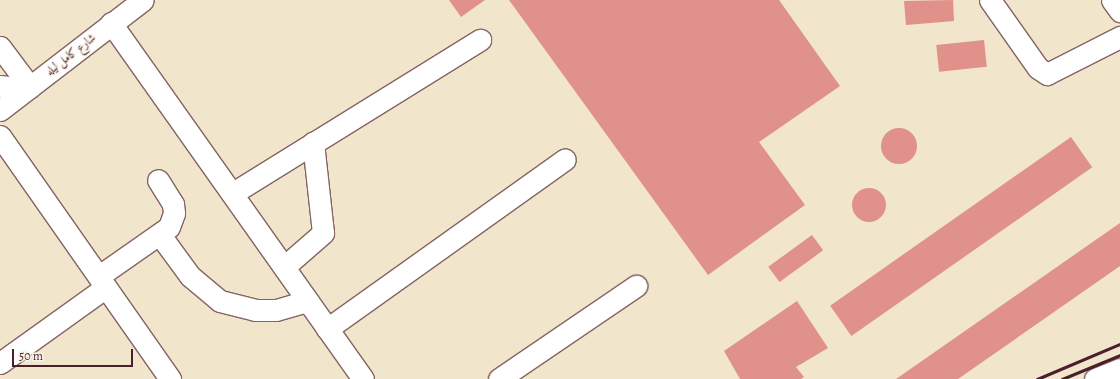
<!DOCTYPE html>
<html>
<head>
<meta charset="utf-8">
<style>
	body { margin:0 }
	#map { position:relative; width:1120px; height:379px; overflow:hidden; background:#f1e5cc; font-family:Alegreya,Amiri,serif }
	div>[style] { position:absolute }
	.building>* { inset:0; background:#e09189; transform-origin:0 0 }
	.round { border-radius:50% }
	.roads { filter:drop-shadow(1px 0 #846463) drop-shadow(-1px 0 #846463) drop-shadow(0 1px #846463) drop-shadow(0 -1px #846463) }
	.minor>* { height:21px; margin:-10.5px; padding:0 10.5px; transform-origin:10.5px; border-radius:10.5px; background:#fff }
	.rail>* { height:3px; margin:-1.5px; padding:0 1.5px; transform-origin:1.5px; border-radius:1.5px; background:#4a1f2b }
	span { translate:-50% -50%; white-space:nowrap; text-align:center; line-height:1.15; -webkit-text-stroke:3px #f7f3e8; paint-order:stroke }
	.street-label { font-size:12px; color:#4a1f2b }
	.scale { position:absolute; left:12px; top:349px; width:121px; height:18px; box-sizing:border-box; border:2px solid #4a1f2b; border-top:0; padding-left:5px; font-size:12px; line-height:14px; white-space:nowrap; color:#4a1f2b; -webkit-text-stroke:3px #f7f3e8; paint-order:stroke }
</style>
</head>
<body>
<div id="map">
	<div class="building">
		<i style="clip-path:polygon(449px 0,485px 0,461px 17px)"></i>
		<i style="clip-path:polygon(509px 0,779px 0,840px 86px,759px 142px,805px 205px,708px 275px)"></i>
		<i style="clip-path:polygon(953px 0,954px 21px,906px 25px,904px 1px)"></i>
		<i style="left:984px;top:40px;width:27px;height:48px;rotate:84deg"></i>
		<i class="round" style="left:881px;top:128px;width:36px;height:36px"></i>
		<i style="left:1071px;top:137px;width:37px;height:294px;rotate:55deg"></i>
		<i class="round" style="left:852px;top:188px;width:34px;height:34px"></i>
		<i style="clip-path:polygon(1120px 223px,1120px 266px,958px 379px,896px 379px)"></i>
		<i style="left:812px;top:235px;width:19px;height:54px;rotate:54deg"></i>
		<i style="clip-path:polygon(797px 301px,828px 348px,796px 367px,804px 377px,801px 379px,740px 379px,724px 351px)"></i>
	</div>
	<div class="roads">
		<div class="minor">
			<i style="left:990px;top:0;width:83px;rotate:54.8deg"></i>
			<i style="left:1038px;top:68px;width:11px;rotate:34deg"></i>
			<i style="left:1047px;top:74px;width:82px;rotate:-26.9deg"></i>
			<i style="left:1112px;top:0;width:14px;rotate:54deg"></i>
			<i style="left:111px;top:23px;width:436px;rotate:54.7deg"></i>
			<i style="left:0;top:47px;width:50px;rotate:53.1deg"></i>
			<i style="left:0;top:86px;width:27px;rotate:6deg"></i>
			<i style="left:0;top:110px;width:180px;rotate:-37.6deg"></i>
			<i style="left:0;top:136px;width:297px;rotate:55deg"></i>
			<i style="left:233px;top:193px;width:291px;rotate:-31.8deg"></i>
			<i style="left:160px;top:235px;width:51px;rotate:53.8deg"></i>
			<i style="left:190px;top:276px;width:39px;rotate:40deg"></i>
			<i style="left:220px;top:301px;width:36px;rotate:14deg"></i>
			<i style="left:255px;top:310px;width:21px"></i>
			<i style="left:276px;top:310px;width:33px;rotate:-16deg"></i>
			<i style="left:284px;top:267px;width:52px;rotate:-41.1deg"></i>
			<i style="left:323px;top:233px;width:91px;rotate:-96.3deg"></i>
			<i style="left:99px;top:276px;width:85px;rotate:-35deg"></i>
			<i style="left:169px;top:227px;width:15px;rotate:-70deg"></i>
			<i style="left:174px;top:213px;width:9px;rotate:-96deg"></i>
			<i style="left:173px;top:204px;width:28px;rotate:-122deg"></i>
			<i style="left:327px;top:329px;width:292px;rotate:-35.5deg"></i>
			<i style="left:0;top:363px;width:130px;rotate:-35.6deg"></i>
			<i style="left:499px;top:379px;width:166px;rotate:-34.2deg"></i>
			<i style="left:1095px;top:379px;width:27px;rotate:-22deg"></i>
		</div>
	</div>
	<div class="rail">
		<i style="left:1037px;top:379px;width:90px;rotate:-22.9deg"></i>
		<i style="left:1062px;top:379px;width:63px;rotate:-22.5deg"></i>
	</div>
	<div class="street-label">
		<span style="left:71px;top:55px;rotate:-38deg">شارع كامل ليله</span>
	</div>
	<div class="scale">50 m</div>
</div>
</body>
</html>
